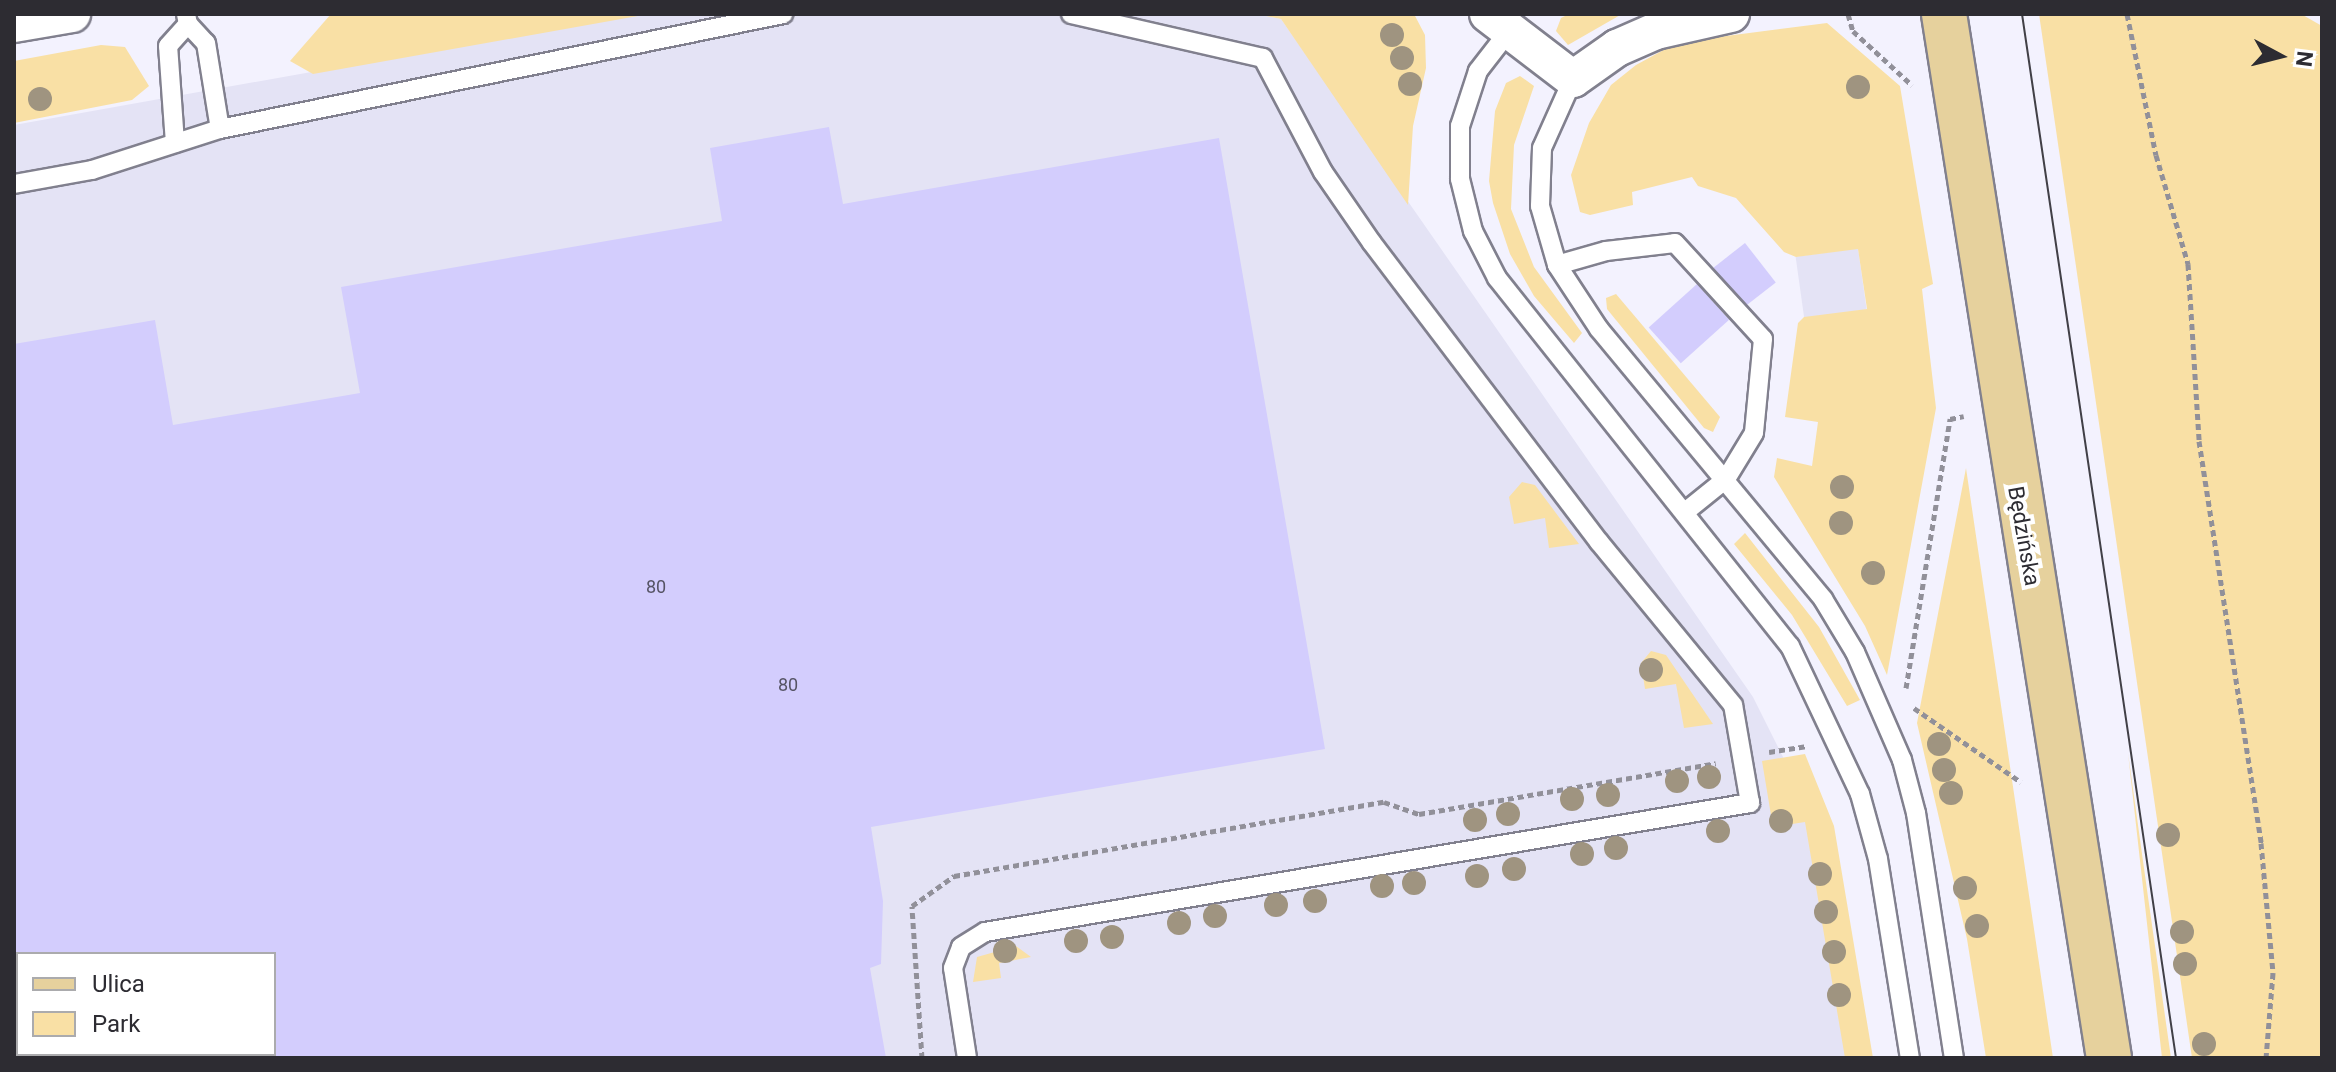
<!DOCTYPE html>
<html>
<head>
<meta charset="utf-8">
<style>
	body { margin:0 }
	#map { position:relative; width:2336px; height:1072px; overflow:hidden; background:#f3f2fe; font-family:Roboto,sans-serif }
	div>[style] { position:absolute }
	.built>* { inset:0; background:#e4e3f5; transform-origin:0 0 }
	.green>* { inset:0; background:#f9e0a5 }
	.building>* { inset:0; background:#d3cdfd; transform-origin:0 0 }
	.path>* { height:5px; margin-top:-2.5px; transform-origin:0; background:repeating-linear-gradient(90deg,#919099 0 6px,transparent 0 10px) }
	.roads { filter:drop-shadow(2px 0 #81808e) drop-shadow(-2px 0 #81808e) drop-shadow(0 2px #81808e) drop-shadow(0 -2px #81808e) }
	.lane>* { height:18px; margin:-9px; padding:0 9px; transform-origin:9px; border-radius:9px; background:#fff }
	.street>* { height:36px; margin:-18px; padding:0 18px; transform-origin:18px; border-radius:18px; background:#fff }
	.primary>* { height:44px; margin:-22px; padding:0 22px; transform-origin:22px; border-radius:22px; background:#e6d19d }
	.tram>* { height:2px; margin:-1px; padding:0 1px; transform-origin:1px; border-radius:1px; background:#414047 }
	.trees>* { width:24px; height:24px; margin:-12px; border-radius:50%; background:#9f9480 }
	span { translate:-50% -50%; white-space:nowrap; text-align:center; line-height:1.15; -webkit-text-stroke:8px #fff; paint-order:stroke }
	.number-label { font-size:18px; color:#565465 }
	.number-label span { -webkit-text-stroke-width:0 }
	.street-label { font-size:22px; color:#2d2c32 }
	.frame { position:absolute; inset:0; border:16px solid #2d2c32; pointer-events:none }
	.legend { position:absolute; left:16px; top:952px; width:260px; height:104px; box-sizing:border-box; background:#fff; border:2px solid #ababad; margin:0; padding:10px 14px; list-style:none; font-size:24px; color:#2d2c32 }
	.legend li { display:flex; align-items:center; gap:16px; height:40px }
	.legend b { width:40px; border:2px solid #ababad }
	.north { position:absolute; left:2240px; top:16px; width:80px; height:80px; -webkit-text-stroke:6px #fff; paint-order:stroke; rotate:97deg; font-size:22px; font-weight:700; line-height:32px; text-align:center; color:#2d2c32 }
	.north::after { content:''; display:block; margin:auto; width:28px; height:36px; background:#2d2c32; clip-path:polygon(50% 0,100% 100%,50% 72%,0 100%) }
</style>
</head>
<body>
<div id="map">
	<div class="built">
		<i style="clip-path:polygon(evenodd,636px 14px,1257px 14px,1281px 19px,1753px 697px,1814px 819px,1853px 1058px,14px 1058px,14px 125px,636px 14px,18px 954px,274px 954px,274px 1054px,18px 1054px,18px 954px)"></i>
		<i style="left:1858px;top:248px;width:62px;height:63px;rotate:82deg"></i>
	</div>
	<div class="green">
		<i style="clip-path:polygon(331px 14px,649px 14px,313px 74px,290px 61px)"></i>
		<i style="clip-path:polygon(1257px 14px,1414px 14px,1425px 35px,1426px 68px,1413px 126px,1408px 205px,1281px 19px)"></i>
		<i style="clip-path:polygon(1569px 14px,1622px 14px,1568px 45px,1556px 31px,1561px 18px)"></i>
		<i style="clip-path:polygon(2039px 14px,2301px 14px,2322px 26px,2322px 1058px,2192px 1058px)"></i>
		<i style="clip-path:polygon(1827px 23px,1900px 86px,1933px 284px,1922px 289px,1936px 408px,1887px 675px,1865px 626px,1774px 477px,1777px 458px,1812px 466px,1818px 422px,1785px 417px,1798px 323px,1804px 317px,1867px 309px,1858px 249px,1796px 257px,1784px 252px,1736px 198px,1698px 186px,1692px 177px,1632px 192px,1633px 205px,1590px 215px,1580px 212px,1571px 175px,1589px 123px,1611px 85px,1636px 65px,1669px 47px,1703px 39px)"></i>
		<i style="clip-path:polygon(101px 45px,125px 47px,149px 86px,132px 100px,14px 123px,14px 61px)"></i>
		<i style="clip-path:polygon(1520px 76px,1534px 86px,1514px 145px,1511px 209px,1534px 267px,1582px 333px,1574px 343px,1534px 296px,1510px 254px,1493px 203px,1489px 181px,1495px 111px,1506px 83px)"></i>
		<i style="clip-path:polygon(1616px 294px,1720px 417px,1713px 432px,1704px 428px,1607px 309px,1606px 298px)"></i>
		<i style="clip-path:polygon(1966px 468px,2053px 1058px,1986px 1058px,1967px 939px,1917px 723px)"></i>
		<i style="clip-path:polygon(1522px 482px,1535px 485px,1579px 544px,1549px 548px,1545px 518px,1514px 524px,1509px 497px)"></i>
		<i style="clip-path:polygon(1745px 533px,1819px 627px,1860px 700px,1847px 706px,1792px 615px,1734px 544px)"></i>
		<i style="clip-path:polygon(1651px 651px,1666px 655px,1713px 724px,1684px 728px,1676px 684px,1645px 689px,1641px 663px)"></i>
		<i style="clip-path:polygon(2128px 753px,2148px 897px,2171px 1058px,2162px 1058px)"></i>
		<i style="clip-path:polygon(1805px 754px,1834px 826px,1873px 1058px,1845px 1058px,1805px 822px,1773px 827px,1762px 761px)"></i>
		<i style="clip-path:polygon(1016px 946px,1031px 957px,999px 963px,1001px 978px,973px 982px,977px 957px)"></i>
	</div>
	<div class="building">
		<i style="clip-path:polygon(829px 127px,843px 204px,1219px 138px,1325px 749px,871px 827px,883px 901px,881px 964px,870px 968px,886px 1058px,274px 1058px,274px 954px,14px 954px,14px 344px,155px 320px,173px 425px,360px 393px,341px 287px,722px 221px,710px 148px)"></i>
		<i style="left:1745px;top:243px;width:50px;height:40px;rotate:52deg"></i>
		<i style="left:1697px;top:284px;width:48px;height:65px;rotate:48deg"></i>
	</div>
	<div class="path">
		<i style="left:1848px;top:14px;width:18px;rotate:74deg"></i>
		<i style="left:1853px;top:31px;width:80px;rotate:42.5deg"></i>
		<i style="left:2127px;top:14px;width:144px;rotate:78.4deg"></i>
		<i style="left:2156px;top:155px;width:114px;rotate:73.6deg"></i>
		<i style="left:2188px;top:264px;width:177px;rotate:86.4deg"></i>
		<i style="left:2199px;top:441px;width:407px;rotate:81.2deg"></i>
		<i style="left:2261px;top:843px;width:131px;rotate:84.7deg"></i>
		<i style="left:2273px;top:973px;width:85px;rotate:94.7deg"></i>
		<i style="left:1906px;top:688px;width:273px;rotate:-80.7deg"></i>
		<i style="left:1950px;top:419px;width:14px;rotate:-12deg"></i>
		<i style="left:1914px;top:708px;width:130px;rotate:34.7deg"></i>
		<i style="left:1769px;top:752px;width:37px;rotate:-9deg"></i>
		<i style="left:922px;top:1058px;width:152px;rotate:-93.8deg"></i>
		<i style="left:912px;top:906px;width:52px;rotate:-35.5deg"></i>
		<i style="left:954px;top:876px;width:436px;rotate:-9.8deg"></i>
		<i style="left:1384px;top:802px;width:37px;rotate:19deg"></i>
		<i style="left:1419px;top:814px;width:301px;rotate:-9.7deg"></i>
	</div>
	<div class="roads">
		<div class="lane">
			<i style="left:186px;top:14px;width:10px;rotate:79deg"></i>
			<i style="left:188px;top:24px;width:26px;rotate:47deg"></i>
			<i style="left:206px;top:43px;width:87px;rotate:80.8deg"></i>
			<i style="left:1509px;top:31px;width:51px;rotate:127.8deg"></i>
			<i style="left:1478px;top:71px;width:58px;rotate:108.1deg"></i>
			<i style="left:1460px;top:126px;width:53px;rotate:90deg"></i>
			<i style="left:1460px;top:179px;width:54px;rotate:76deg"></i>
			<i style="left:1473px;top:231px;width:53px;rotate:62.9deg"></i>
			<i style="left:1497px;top:278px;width:470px;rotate:51.5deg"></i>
			<i style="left:1790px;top:646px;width:164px;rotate:64.7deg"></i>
			<i style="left:1860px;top:794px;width:67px;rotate:74.5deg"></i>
			<i style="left:1878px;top:859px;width:202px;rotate:80.9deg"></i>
			<i style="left:1573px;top:79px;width:76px;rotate:114.2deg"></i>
			<i style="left:1542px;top:148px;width:58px;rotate:92deg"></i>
			<i style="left:1540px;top:206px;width:61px;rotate:73.9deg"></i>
			<i style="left:1557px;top:265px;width:77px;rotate:56.7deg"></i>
			<i style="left:1599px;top:329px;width:351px;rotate:50.3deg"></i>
			<i style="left:1823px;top:599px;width:62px;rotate:58.9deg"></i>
			<i style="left:1855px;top:652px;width:118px;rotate:66.5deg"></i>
			<i style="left:1902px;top:760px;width:55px;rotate:75.2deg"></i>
			<i style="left:1916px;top:813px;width:248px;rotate:81.2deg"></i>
			<i style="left:175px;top:143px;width:97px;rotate:-94.1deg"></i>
			<i style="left:168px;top:46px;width:30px;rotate:-48deg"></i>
			<i style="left:14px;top:184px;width:79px;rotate:-10.2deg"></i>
			<i style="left:92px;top:170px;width:134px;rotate:-17.8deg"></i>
			<i style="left:220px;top:129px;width:575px;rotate:-11.54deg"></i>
			<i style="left:1557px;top:265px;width:51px;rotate:-15.9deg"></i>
			<i style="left:1606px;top:251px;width:69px;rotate:-6.6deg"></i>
			<i style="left:1675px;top:243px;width:130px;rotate:47.5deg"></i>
			<i style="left:1763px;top:339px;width:94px;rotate:95.5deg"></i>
			<i style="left:1754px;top:433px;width:54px;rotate:121.3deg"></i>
			<i style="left:1726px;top:479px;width:53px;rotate:141.2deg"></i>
			<i style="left:967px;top:1058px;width:91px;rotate:-98.8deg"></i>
			<i style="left:953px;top:968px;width:22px;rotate:-69deg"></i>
			<i style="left:961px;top:947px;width:28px;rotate:-32deg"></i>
			<i style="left:985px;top:932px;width:776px;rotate:-9.57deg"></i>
			<i style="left:1750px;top:803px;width:99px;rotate:-99.8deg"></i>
			<i style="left:1733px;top:705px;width:211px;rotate:-129.4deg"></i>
			<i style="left:1599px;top:542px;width:375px;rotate:-127.2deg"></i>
			<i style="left:1372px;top:243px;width:86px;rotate:-124.6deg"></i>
			<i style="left:1323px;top:172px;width:129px;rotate:-117.8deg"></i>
			<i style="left:1263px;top:58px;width:197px;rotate:-167.1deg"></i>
		</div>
		<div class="street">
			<i style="left:1488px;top:14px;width:107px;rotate:37.4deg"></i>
			<i style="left:1573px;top:79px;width:54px;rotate:-35.2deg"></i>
			<i style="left:1617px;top:48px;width:43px;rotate:-23.6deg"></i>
			<i style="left:1656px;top:31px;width:77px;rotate:-12.8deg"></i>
			<i style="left:14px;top:24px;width:59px;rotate:-9.8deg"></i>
		</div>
		<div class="primary">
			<i style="left:1944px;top:14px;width:1057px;rotate:81.02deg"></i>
		</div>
	</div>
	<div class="tram">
		<i style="left:2022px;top:14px;width:1055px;rotate:81.61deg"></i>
	</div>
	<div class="trees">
		<i style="left:1392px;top:35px"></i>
		<i style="left:1402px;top:58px"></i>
		<i style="left:1410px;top:84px"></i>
		<i style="left:1858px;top:87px"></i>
		<i style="left:40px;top:99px"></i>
		<i style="left:1842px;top:487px"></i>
		<i style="left:1841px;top:523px"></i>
		<i style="left:1873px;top:573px"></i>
		<i style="left:1651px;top:670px"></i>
		<i style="left:1939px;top:744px"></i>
		<i style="left:1944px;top:770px"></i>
		<i style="left:1709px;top:777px"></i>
		<i style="left:1677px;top:781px"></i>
		<i style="left:1951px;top:793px"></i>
		<i style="left:1608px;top:795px"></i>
		<i style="left:1572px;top:799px"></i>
		<i style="left:1508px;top:814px"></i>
		<i style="left:1475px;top:820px"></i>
		<i style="left:1781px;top:821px"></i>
		<i style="left:1718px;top:831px"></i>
		<i style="left:2168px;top:835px"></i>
		<i style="left:1616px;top:848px"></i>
		<i style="left:1582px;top:854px"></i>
		<i style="left:1514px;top:869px"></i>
		<i style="left:1820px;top:874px"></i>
		<i style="left:1477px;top:876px"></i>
		<i style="left:1414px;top:883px"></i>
		<i style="left:1382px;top:886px"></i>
		<i style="left:1965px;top:888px"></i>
		<i style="left:1315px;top:901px"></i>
		<i style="left:1276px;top:905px"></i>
		<i style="left:1826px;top:912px"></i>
		<i style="left:1215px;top:916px"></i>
		<i style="left:1179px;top:923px"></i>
		<i style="left:1977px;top:926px"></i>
		<i style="left:2182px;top:932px"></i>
		<i style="left:1112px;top:937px"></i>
		<i style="left:1076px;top:941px"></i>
		<i style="left:1005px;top:951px"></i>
		<i style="left:1834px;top:952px"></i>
		<i style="left:2185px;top:964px"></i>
		<i style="left:1839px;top:995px"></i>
		<i style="left:2204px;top:1044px"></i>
	</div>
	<div class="number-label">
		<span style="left:656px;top:587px">80</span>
		<span style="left:788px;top:685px">80</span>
	</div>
	<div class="street-label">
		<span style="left:2024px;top:536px;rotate:80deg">Będzińska</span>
	</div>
	<div class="frame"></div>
	<ul class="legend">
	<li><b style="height:10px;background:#e6d19d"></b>Ulica</li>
	<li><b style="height:22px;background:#f9e0a5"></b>Park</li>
	</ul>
	<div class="north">N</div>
</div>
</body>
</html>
